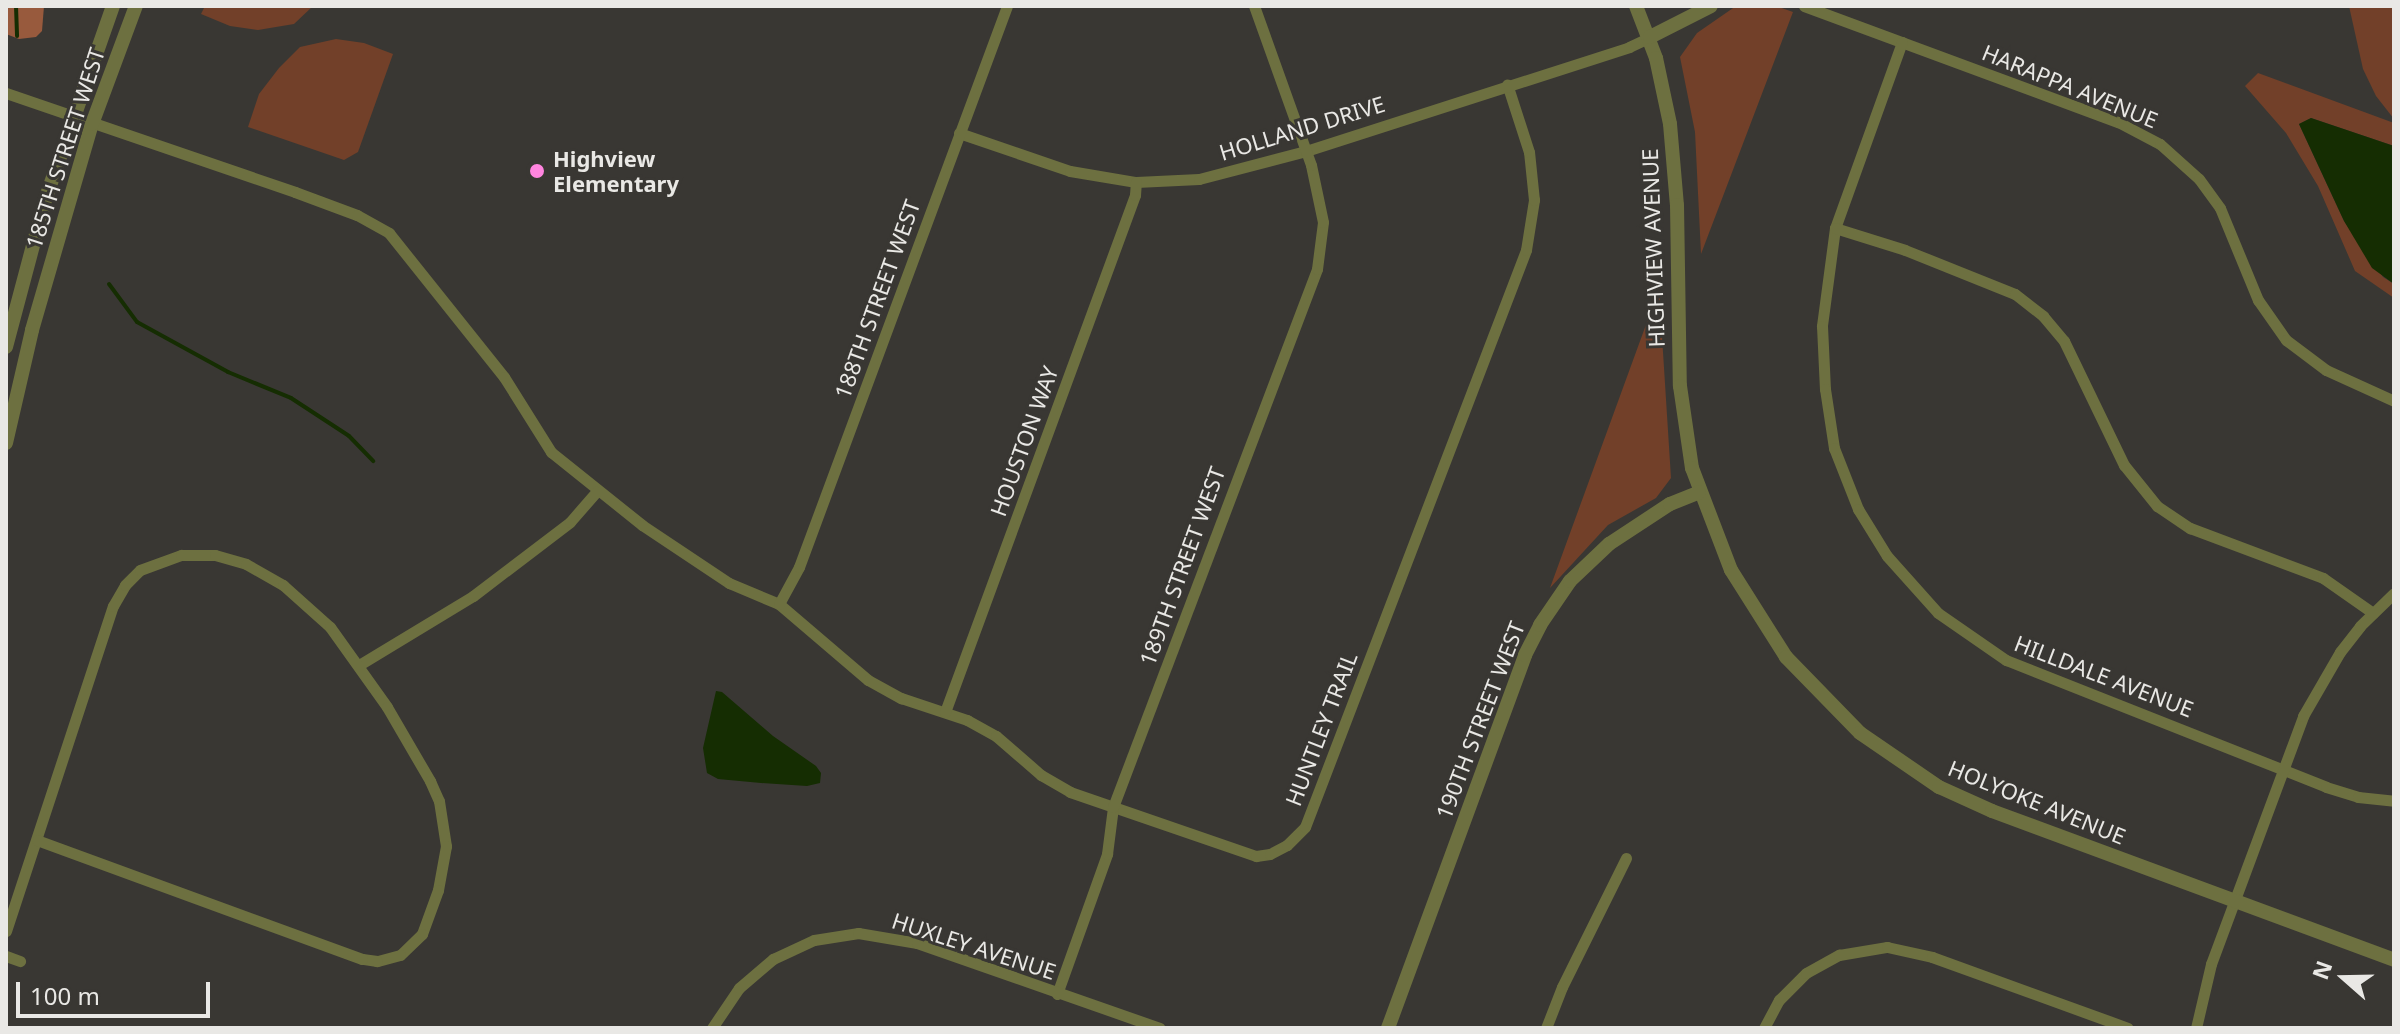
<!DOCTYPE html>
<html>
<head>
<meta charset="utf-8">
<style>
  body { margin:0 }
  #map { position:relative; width:2400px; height:1034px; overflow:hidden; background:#393733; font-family:"Noto Sans",sans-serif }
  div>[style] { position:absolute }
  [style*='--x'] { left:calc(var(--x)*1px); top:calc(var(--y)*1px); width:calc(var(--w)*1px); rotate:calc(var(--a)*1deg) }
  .green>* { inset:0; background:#724029 }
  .forest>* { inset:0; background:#985a3d }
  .water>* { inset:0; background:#152d02 }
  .stream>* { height:4px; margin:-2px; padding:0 2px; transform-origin:2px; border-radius:2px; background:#152d02 }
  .minor>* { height:11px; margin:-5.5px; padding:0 5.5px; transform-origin:5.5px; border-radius:5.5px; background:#6d7040 }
  .tertiary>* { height:14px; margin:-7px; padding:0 7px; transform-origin:7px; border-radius:7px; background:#6d7040 }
  .dots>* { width:22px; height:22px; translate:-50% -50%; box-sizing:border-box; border:4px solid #393733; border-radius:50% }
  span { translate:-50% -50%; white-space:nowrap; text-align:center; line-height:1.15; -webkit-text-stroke:6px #393733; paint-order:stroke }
  .street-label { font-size:22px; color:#e9e8e5 }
  .poi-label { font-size:22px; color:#e9e8e5; font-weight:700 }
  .left { translate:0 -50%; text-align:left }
  .frame { position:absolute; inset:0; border:8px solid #e9e8e5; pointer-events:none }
  .north { position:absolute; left:2304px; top:938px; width:80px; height:80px; -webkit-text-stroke:6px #393733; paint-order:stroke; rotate:290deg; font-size:22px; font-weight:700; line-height:32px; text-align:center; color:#e9e8e5 }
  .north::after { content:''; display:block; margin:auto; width:28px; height:36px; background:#e9e8e5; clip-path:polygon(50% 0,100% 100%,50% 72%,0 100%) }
  .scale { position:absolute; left:16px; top:982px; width:194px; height:36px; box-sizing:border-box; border:4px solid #e9e8e5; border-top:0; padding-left:10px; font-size:24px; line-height:28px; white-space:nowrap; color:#e9e8e5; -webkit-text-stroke:6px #393733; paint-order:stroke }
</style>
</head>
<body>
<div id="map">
  <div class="green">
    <i style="clip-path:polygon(205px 6px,313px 6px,294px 24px,258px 30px,230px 26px,201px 14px)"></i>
    <i style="clip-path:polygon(1736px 6px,1776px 6px,1793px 12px,1701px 254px,1695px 132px,1680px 57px,1697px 33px)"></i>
    <i style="clip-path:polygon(2349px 6px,2394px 6px,2394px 119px,2376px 96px,2363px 69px)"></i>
    <i style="clip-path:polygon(336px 39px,364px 43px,393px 54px,358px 152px,344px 160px,248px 127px,259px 94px,279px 68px,300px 47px)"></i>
    <i style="clip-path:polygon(2258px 73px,2394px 123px,2394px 146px,2311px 118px,2299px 124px,2344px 221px,2383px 277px,2394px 284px,2394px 298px,2355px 271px,2318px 186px,2286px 133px,2245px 86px)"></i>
    <i style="clip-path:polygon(1659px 289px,1671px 478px,1656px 498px,1608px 525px,1550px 588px)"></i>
  </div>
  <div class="forest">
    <i style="clip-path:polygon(6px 6px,44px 6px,42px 31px,36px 37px,19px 39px,6px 34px)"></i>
  </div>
  <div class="water">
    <i style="clip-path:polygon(2311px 118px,2394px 146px,2394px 284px,2372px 268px,2344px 221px,2299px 124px)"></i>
    <i style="clip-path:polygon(716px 691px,722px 692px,773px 736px,816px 766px,821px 773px,820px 783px,807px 786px,761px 783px,718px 779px,707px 773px,703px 748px)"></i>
  </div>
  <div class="stream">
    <i style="--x:16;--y:6;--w:30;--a:88"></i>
    <i style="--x:109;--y:284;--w:47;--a:53.6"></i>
    <i style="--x:137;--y:322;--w:104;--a:28.8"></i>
    <i style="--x:228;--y:372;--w:68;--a:22.4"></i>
    <i style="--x:291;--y:398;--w:69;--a:33.2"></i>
    <i style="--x:349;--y:436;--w:35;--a:46"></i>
  </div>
  <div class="minor">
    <i style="--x:1804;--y:6;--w:335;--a:20.3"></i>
    <i style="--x:2118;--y:122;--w:47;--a:27.6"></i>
    <i style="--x:2160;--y:144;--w:52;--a:41.9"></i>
    <i style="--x:2199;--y:179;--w:36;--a:54"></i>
    <i style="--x:2220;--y:208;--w:100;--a:67.6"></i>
    <i style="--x:2258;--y:300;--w:49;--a:55"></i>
    <i style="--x:2286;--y:340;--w:50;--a:36.9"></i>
    <i style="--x:2326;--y:370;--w:75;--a:24.5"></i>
    <i style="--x:1902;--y:42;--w:198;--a:109.8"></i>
    <i style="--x:1835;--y:228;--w:99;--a:97.6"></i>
    <i style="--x:1822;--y:326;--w:63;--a:87.3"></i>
    <i style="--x:1825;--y:389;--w:60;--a:81.3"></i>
    <i style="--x:1834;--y:448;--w:66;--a:68.5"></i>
    <i style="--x:1858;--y:509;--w:55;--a:58.3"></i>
    <i style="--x:1887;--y:556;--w:76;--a:48.2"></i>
    <i style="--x:1938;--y:613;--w:83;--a:34.7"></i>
    <i style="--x:2006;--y:660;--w:344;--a:21.6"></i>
    <i style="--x:2326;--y:787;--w:34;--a:17"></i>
    <i style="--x:2358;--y:797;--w:36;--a:6"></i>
    <i style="--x:6;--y:93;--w:305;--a:18.9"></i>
    <i style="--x:295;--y:192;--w:66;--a:20.4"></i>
    <i style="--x:357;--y:215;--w:37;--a:29"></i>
    <i style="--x:389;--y:233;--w:184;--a:51.4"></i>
    <i style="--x:504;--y:377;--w:89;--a:57.9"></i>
    <i style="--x:551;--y:452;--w:117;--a:38.7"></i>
    <i style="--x:642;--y:525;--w:105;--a:33.7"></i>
    <i style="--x:729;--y:583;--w:54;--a:22.8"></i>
    <i style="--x:779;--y:604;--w:117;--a:40.5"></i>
    <i style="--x:868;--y:680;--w:38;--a:29"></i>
    <i style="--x:901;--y:698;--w:70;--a:18.4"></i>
    <i style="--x:967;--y:720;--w:33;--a:29"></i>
    <i style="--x:996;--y:736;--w:60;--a:40.9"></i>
    <i style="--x:1041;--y:775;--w:34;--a:30"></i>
    <i style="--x:1070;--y:792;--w:197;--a:19"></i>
    <i style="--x:1256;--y:856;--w:14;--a:-8"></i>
    <i style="--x:1270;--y:854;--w:19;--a:-28"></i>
    <i style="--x:1287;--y:845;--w:25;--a:-45"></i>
    <i style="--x:1305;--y:827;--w:618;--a:-69.04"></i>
    <i style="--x:1526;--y:250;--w:51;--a:-80.9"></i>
    <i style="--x:1534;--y:200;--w:48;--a:-95.9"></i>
    <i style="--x:1529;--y:152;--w:71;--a:-107.9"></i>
    <i style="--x:959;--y:133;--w:117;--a:18.9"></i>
    <i style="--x:1070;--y:171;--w:67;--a:9.5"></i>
    <i style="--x:1136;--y:182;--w:63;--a:-2.7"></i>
    <i style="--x:1199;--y:179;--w:111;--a:-14.7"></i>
    <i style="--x:1306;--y:151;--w:339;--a:-17.8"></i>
    <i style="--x:1629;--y:47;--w:23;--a:-25"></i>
    <i style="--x:1835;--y:228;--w:73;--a:17.4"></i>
    <i style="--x:1905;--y:250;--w:118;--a:21.8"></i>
    <i style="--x:2015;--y:294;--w:36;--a:38"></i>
    <i style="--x:2043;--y:316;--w:33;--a:50"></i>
    <i style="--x:2064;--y:341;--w:138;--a:64.2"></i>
    <i style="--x:2124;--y:465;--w:53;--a:51.2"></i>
    <i style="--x:2157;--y:506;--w:40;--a:34"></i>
    <i style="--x:2190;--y:528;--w:142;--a:20.6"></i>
    <i style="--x:2323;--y:578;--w:61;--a:35"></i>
    <i style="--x:779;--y:604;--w:42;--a:-61.6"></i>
    <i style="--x:799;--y:567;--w:598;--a:-69.66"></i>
    <i style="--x:359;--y:665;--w:133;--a:-31.2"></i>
    <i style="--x:473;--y:596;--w:122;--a:-37.3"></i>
    <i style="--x:570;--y:522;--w:40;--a:-49"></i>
    <i style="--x:945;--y:712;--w:551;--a:-69.82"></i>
    <i style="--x:1135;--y:195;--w:13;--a:-86"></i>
    <i style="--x:6;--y:931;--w:342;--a:-71.8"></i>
    <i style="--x:113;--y:606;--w:24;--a:-60"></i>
    <i style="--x:125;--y:585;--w:21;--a:-45"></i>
    <i style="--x:140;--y:570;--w:44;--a:-20.1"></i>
    <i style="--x:181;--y:555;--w:34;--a:0"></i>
    <i style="--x:215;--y:555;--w:32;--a:16"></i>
    <i style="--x:246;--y:564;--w:43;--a:29.6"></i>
    <i style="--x:283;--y:585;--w:63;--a:41.8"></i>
    <i style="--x:330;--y:627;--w:98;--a:54.5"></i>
    <i style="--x:387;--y:707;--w:86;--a:59.8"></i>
    <i style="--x:430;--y:781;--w:22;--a:66"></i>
    <i style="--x:439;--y:801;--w:46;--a:81.2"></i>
    <i style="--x:446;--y:846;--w:45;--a:100.3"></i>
    <i style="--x:438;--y:890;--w:47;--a:110"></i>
    <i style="--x:422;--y:934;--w:30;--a:136"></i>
    <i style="--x:400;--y:955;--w:24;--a:165"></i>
    <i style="--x:377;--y:961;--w:15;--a:-172"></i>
    <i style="--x:362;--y:959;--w:346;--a:-159.9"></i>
    <i style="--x:6;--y:956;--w:15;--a:20"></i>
    <i style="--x:1057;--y:994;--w:149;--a:-70.3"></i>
    <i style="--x:1107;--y:854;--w:47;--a:-82.7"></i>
    <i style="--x:1113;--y:807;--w:575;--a:-69.23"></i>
    <i style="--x:1317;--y:269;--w:47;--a:-82.7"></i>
    <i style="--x:1323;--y:222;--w:58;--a:-101.9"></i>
    <i style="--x:1311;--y:165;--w:169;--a:-109.7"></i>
    <i style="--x:712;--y:1028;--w:48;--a:-56"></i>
    <i style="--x:739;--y:988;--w:45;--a:-40.5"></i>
    <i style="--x:773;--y:959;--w:45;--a:-24.9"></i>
    <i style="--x:814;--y:940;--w:45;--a:-9"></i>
    <i style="--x:858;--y:933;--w:60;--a:9.6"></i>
    <i style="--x:917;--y:943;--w:257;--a:19.3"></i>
    <i style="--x:1546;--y:1028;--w:44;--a:-68.7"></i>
    <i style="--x:1562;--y:987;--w:144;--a:-63.6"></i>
    <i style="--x:1764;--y:1028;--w:32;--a:-62"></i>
    <i style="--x:1779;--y:1000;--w:38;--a:-45"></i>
    <i style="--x:1806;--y:973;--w:38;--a:-29"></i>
    <i style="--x:1839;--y:955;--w:49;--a:-9.5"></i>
    <i style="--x:1887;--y:947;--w:46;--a:12.5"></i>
    <i style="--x:1932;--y:957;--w:208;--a:19.9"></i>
    <i style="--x:2196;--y:1028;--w:66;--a:-76.8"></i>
    <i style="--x:2211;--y:964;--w:265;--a:-69.6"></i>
    <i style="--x:2303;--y:716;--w:74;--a:-60"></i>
    <i style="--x:2340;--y:652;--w:33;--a:-52"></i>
    <i style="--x:2360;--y:626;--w:47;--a:-44.1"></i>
  </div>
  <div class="tertiary">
    <i style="--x:1636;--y:6;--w:56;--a:69"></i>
    <i style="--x:1656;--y:58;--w:67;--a:78"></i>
    <i style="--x:1670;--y:124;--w:81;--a:85.1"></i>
    <i style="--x:1677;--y:205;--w:181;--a:89.1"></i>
    <i style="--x:1680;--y:386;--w:83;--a:81.7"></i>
    <i style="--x:1692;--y:468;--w:109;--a:69.1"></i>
    <i style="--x:1731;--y:570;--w:103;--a:57.7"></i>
    <i style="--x:1786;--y:657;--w:106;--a:45.8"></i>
    <i style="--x:1860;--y:733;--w:96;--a:34.4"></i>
    <i style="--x:1939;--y:787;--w:58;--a:24.4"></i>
    <i style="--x:1992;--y:811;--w:429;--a:20.3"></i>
    <i style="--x:1650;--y:37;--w:68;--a:-26.9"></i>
    <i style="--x:6;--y:347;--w:152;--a:-75.1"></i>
    <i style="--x:45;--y:200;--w:206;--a:-70.7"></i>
    <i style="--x:6;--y:443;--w:116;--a:-77"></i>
    <i style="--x:32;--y:330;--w:215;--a:-73.8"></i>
    <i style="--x:92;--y:124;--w:126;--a:-69.6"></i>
    <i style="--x:1388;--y:1028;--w:397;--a:-69.8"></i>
    <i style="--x:1525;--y:655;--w:34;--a:-63"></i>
    <i style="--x:1540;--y:625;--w:53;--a:-55.7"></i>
    <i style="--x:1570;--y:581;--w:54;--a:-43.5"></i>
    <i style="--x:1609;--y:544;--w:73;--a:-33.3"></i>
    <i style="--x:1670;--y:504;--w:31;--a:-22"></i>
  </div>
  <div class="dots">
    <i style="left:537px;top:171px;background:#ff85df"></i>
  </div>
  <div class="street-label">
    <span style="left:2070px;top:86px;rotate:22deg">HARAPPA AVENUE</span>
    <span style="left:1302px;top:128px;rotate:-17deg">HOLLAND DRIVE</span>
    <span style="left:65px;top:148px;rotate:-72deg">185TH STREET WEST</span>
    <span style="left:1653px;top:248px;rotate:-92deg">HIGHVIEW AVENUE</span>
    <span style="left:877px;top:299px;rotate:-70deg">188TH STREET WEST</span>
    <span style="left:1024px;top:441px;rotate:-70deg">HOUSTON WAY</span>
    <span style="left:1182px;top:566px;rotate:-70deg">189TH STREET WEST</span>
    <span style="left:2104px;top:676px;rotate:21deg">HILLDALE AVENUE</span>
    <span style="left:1480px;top:720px;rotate:-69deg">190TH STREET WEST</span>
    <span style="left:1321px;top:729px;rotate:-69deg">HUNTLEY TRAIL</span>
    <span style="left:2037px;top:802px;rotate:22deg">HOLYOKE AVENUE</span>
    <span style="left:974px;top:946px;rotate:18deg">HUXLEY AVENUE</span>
  </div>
  <div class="poi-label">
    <span class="left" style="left:553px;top:171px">Highview<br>Elementary</span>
  </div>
  <div class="frame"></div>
  <div class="north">N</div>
  <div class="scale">100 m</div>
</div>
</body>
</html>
